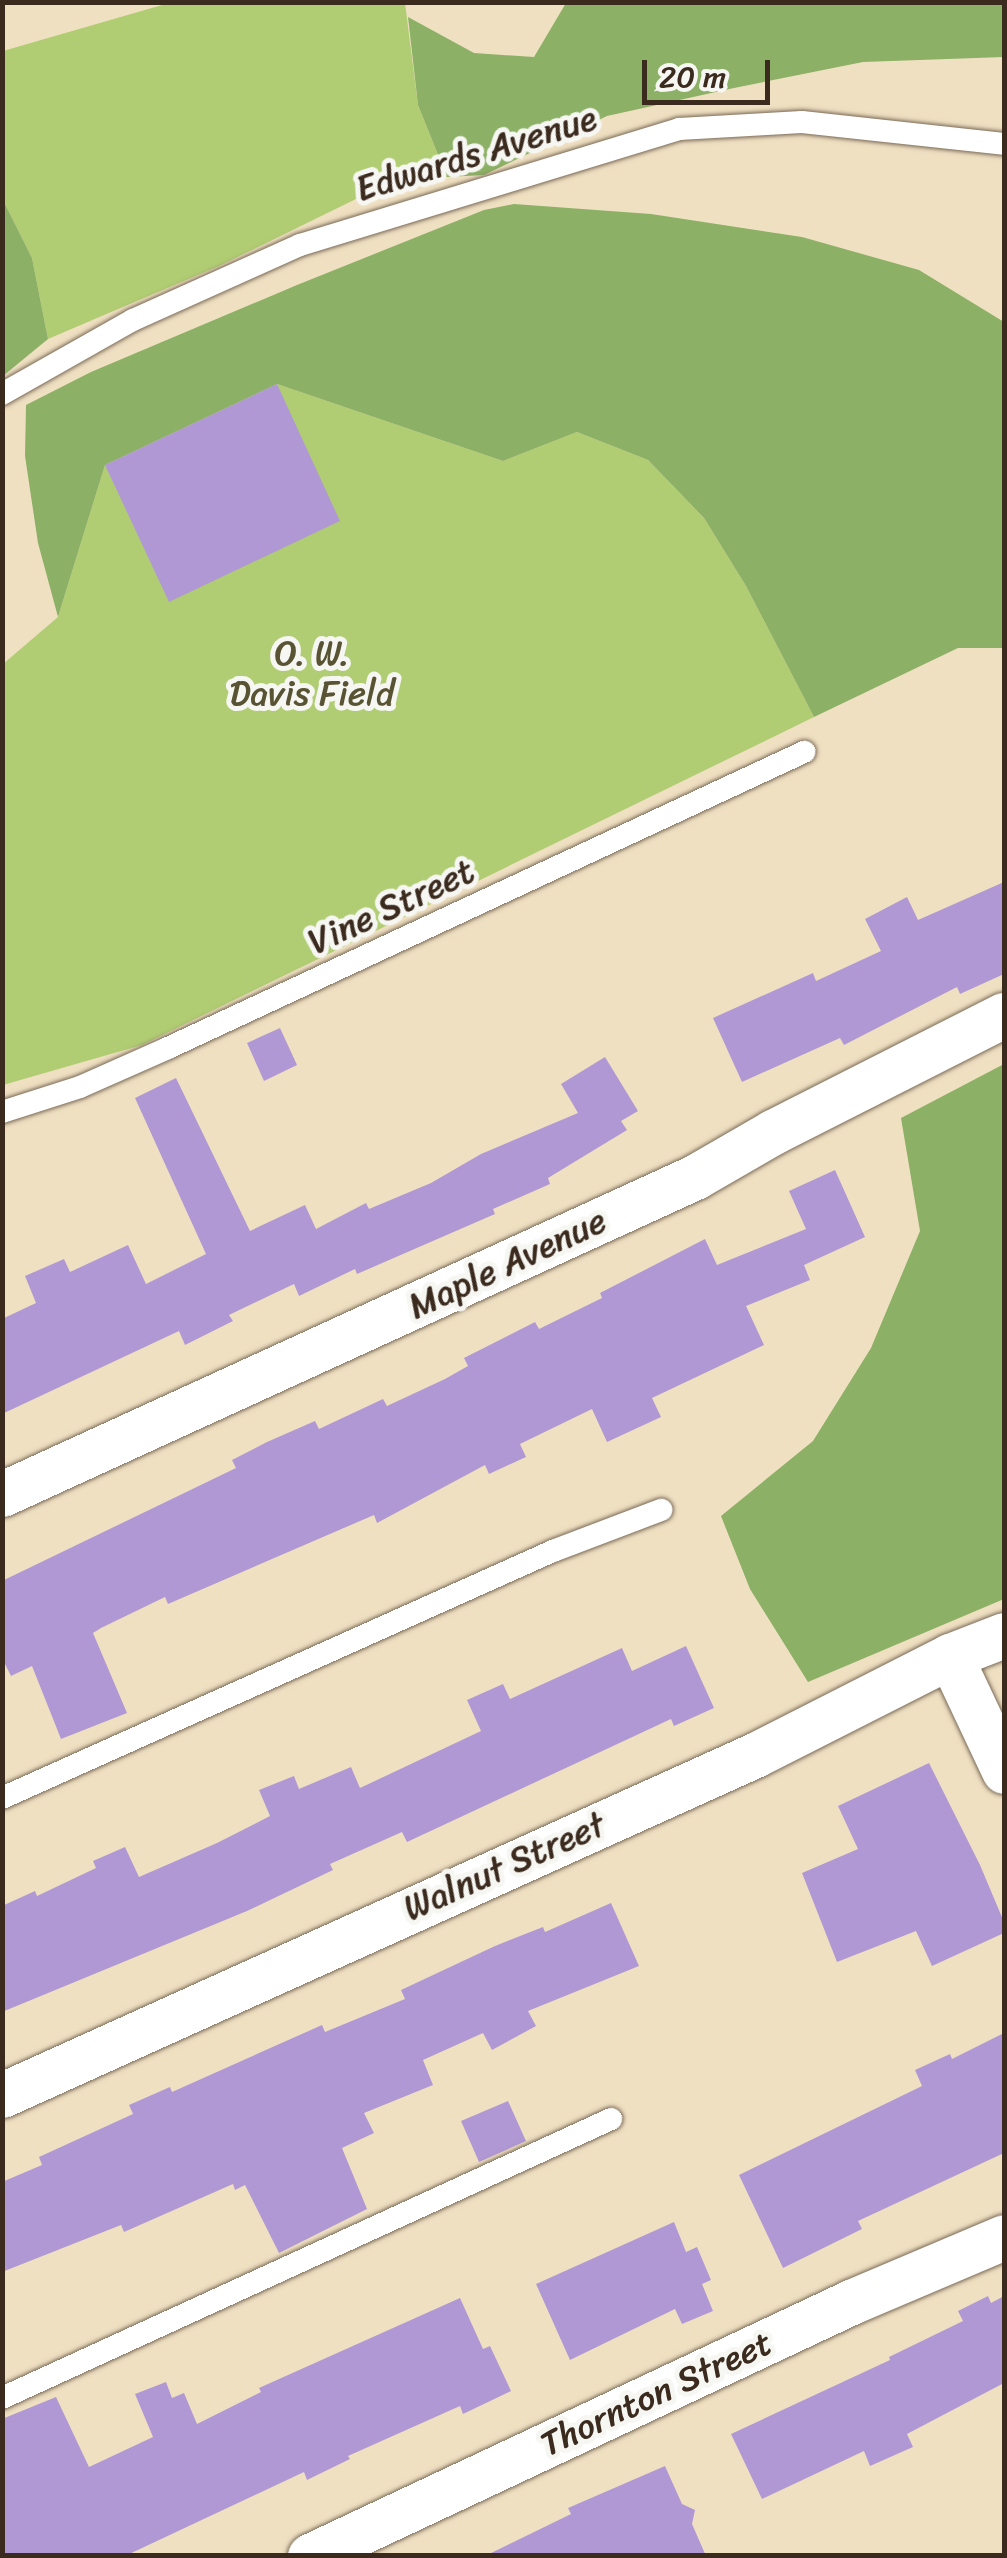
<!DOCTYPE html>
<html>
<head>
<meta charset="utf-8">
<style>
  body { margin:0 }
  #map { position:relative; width:1007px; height:2558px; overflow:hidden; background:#f0e0c2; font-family:Sriracha,sans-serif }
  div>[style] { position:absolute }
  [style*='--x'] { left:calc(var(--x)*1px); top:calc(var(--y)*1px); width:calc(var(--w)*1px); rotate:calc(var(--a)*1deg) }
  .green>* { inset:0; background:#b1cd73 }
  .forest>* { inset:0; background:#8cb065 }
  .building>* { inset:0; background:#b098d4 }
  .roads { filter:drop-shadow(0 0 2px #7a6a57) drop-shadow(0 0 2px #7a6a57) }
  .lane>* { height:22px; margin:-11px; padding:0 11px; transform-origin:11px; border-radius:11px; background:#fff }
  .street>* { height:45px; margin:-22.5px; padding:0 22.5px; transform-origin:22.5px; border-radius:22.5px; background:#fff }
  span { translate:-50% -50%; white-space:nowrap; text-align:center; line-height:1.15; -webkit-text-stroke:10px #f6f6f2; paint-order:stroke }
  .street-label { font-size:35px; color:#3b2a1e }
  .park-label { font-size:35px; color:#585333 }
  .frame { position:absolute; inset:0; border:5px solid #3b2a1e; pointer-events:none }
  .scale { position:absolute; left:642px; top:60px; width:128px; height:45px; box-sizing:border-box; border:5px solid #3b2a1e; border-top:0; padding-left:12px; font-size:30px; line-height:35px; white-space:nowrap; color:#3b2a1e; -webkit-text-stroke:8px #f6f6f2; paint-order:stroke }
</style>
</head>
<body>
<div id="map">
  <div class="green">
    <i style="clip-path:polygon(169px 3px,405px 3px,418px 105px,447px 177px,356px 199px,219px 266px,48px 339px,32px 258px,3px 200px,3px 51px)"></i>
    <i style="clip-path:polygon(277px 384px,503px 461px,577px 432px,648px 460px,704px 518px,746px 586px,814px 717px,142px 1045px,3px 1085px,3px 664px,58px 617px,105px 465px)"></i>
  </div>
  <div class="forest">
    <i style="clip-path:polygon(566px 3px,1004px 3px,1004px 57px,863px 62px,734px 88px,607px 116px,484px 175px,447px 177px,418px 105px,408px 17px,474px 53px,534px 57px)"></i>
    <i style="clip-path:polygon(3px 200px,32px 258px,48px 339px,3px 376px)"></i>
    <i style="clip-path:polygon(514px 204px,651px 214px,802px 237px,919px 270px,1004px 322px,1004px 648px,958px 648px,814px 717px,746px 586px,704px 518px,648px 460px,577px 432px,503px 461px,277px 384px,105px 465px,58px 617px,38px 543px,25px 456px,26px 405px,91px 372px,297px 285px,484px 210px)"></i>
    <i style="clip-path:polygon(1004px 1064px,1004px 1599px,808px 1682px,750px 1589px,721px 1516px,813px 1441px,871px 1348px,920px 1231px,901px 1118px)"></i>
  </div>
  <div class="building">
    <i style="clip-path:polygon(277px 384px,340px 521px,169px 602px,105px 465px)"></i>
    <i style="clip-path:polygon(1004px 882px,1004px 974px,960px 994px,957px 987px,844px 1045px,840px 1038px,742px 1082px,713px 1018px,813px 973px,816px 981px,881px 951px,865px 919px,907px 897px,918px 920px)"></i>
    <i style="clip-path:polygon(280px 1028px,297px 1065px,264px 1081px,247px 1043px)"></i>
    <i style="clip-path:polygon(605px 1057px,638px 1111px,621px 1121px,627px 1130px,548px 1178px,550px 1184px,493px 1209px,495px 1214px,357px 1274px,355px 1269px,299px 1296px,294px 1284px,229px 1315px,233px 1321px,185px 1345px,179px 1331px,2px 1414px,2px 1319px,36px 1303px,25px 1276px,64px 1259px,70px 1272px,128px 1245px,146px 1284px,206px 1254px,135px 1098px,176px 1078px,250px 1231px,305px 1205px,316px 1229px,366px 1203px,369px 1209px,431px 1183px,481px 1154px,578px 1113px,561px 1084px)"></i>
    <i style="clip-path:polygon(835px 1170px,865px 1237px,804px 1265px,810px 1280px,746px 1306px,764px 1345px,652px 1398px,661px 1417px,607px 1442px,592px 1409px,520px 1444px,526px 1457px,489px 1474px,485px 1465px,377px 1523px,374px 1515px,168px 1604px,165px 1597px,101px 1628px,93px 1633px,127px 1713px,61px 1739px,32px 1666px,11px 1676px,2px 1658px,2px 1581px,236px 1468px,232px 1460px,267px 1442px,315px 1421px,319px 1429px,383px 1399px,387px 1406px,445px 1379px,468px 1366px,464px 1358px,535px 1322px,539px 1329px,602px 1298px,600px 1293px,705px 1239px,717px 1265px,806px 1229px,789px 1191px)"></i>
    <i style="clip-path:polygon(686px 1646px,714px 1708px,674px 1726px,671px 1719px,407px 1842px,402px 1832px,330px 1864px,333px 1870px,247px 1911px,2px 2012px,2px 1906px,35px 1891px,37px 1896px,96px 1868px,93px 1861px,125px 1847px,139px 1877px,217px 1843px,270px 1816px,259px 1790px,294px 1776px,299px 1789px,351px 1767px,360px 1788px,481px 1731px,467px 1700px,503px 1684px,510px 1699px,622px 1648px,632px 1671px)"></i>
    <i style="clip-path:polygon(929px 1763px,980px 1865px,1004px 1922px,1004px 1933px,932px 1966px,916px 1931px,837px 1962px,802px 1873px,858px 1849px,838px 1806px)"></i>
    <i style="clip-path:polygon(611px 1903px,639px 1966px,528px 2011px,536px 2026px,492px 2050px,483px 2033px,423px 2060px,433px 2085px,364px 2113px,374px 2133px,342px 2148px,367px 2209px,279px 2253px,245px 2185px,235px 2190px,233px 2184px,124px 2232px,121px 2225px,2px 2272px,2px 2182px,42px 2165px,39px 2157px,133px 2114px,129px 2105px,170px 2087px,172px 2092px,322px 2025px,325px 2032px,405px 1999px,401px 1990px,495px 1946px,543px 1927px,545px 1932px)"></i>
    <i style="clip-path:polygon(1004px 2033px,1004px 2153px,858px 2221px,862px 2229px,783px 2268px,739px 2175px,922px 2086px,915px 2070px,950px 2054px,952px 2059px)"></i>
    <i style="clip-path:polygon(508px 2101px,526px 2141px,479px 2162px,461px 2121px)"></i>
    <i style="clip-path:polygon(674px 2222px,686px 2252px,697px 2247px,711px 2280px,702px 2284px,713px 2311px,682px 2324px,675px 2309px,570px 2360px,536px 2284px)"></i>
    <i style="clip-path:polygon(988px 2296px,991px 2303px,1004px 2296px,1004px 2383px,907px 2434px,913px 2447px,870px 2466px,864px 2451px,762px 2499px,731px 2434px,890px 2360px,889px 2357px,963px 2321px,958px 2311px)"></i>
    <i style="clip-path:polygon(460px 2298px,483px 2349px,490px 2346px,511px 2391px,463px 2414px,460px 2406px,348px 2456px,350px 2459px,307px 2480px,304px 2472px,125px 2556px,2px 2556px,2px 2419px,56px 2397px,89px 2467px,153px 2437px,135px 2394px,166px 2382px,172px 2398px,184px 2393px,197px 2424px,261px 2392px,259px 2388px)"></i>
    <i style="clip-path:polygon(665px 2466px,682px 2504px,695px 2510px,692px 2524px,706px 2556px,485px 2556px,571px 2514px,568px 2508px)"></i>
  </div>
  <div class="roads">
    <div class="lane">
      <i style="--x:2;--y:394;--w:150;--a:-29.5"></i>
      <i style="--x:133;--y:320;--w:183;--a:-24.2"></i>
      <i style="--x:300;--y:245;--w:396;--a:-17"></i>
      <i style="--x:679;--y:129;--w:123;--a:-3.3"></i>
      <i style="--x:802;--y:122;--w:203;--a:6.2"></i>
      <i style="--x:2;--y:1112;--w:82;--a:-17.8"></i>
      <i style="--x:80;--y:1087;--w:96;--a:-23.9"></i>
      <i style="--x:168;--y:1048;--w:702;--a:-24.96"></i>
      <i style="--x:2;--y:1798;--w:604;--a:-24.15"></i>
      <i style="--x:553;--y:1551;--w:116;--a:-20.8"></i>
      <i style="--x:2;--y:2398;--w:670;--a:-24.61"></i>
    </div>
    <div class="street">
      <i style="--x:2;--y:1494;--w:762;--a:-24.58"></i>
      <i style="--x:695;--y:1177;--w:90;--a:-30"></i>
      <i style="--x:773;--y:1132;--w:259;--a:-26.9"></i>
      <i style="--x:950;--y:1656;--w:127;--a:64.8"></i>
      <i style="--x:2;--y:2095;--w:826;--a:-24.3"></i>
      <i style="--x:755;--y:1755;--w:219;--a:-26.9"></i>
      <i style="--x:950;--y:1656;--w:58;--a:-21.3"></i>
      <i style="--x:310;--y:2556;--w:598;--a:-25.15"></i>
      <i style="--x:851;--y:2302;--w:166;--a:-23"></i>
    </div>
  </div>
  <div class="street-label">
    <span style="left:476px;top:153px;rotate:-17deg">Edwards Avenue</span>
    <span style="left:391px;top:906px;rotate:-25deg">Vine Street</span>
    <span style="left:507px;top:1263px;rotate:-25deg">Maple Avenue</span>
    <span style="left:504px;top:1866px;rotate:-24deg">Walnut Street</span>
    <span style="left:656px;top:2393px;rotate:-25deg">Thornton Street</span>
  </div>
  <div class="park-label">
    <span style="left:312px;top:673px">O. W.<br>Davis Field</span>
  </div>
  <div class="frame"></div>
  <div class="scale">20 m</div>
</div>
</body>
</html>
